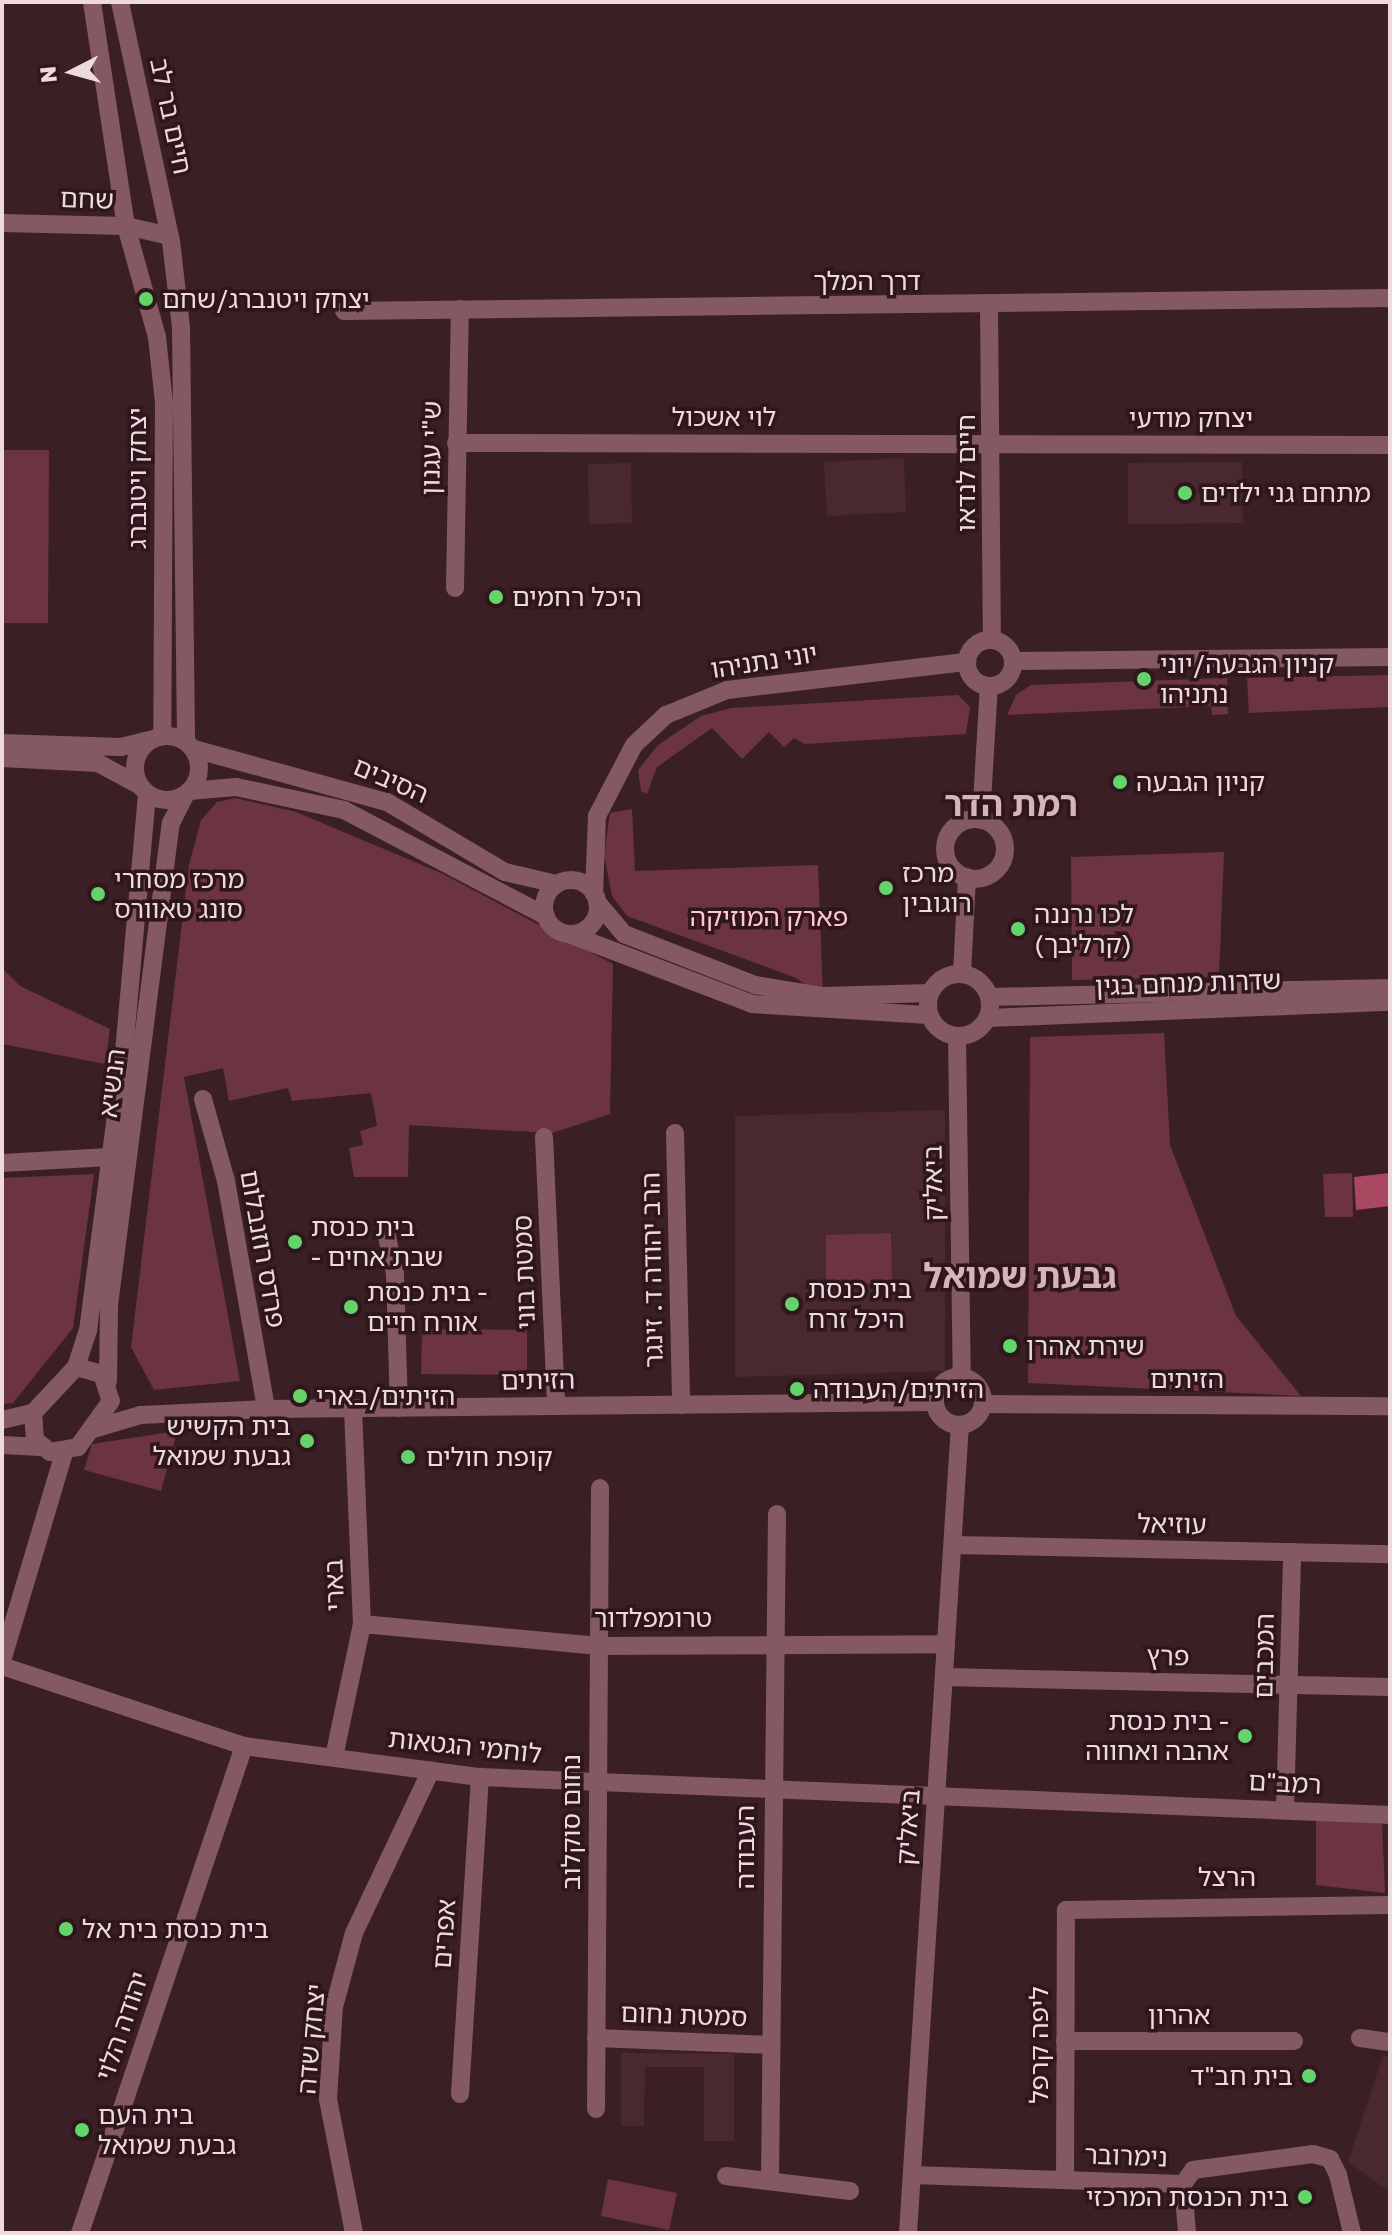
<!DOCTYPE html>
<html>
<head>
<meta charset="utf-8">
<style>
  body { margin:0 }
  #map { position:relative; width:1392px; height:2235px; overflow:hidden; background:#3a2025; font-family:"Golos Text","Noto Sans Hebrew",sans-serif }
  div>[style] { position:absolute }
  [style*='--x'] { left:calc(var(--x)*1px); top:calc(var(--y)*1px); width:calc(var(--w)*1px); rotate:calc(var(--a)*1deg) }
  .built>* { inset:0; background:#49282f }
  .green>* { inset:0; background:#6c3340 }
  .water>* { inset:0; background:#a84861 }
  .minor>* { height:18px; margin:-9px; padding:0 9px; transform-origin:9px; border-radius:9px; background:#845961 }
  .minor>.ring { margin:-9px; padding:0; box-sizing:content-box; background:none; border:18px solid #845961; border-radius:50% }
  .dots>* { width:22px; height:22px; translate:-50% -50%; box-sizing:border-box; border:4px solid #2f161c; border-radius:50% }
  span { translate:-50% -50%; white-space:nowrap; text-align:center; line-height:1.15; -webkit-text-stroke:7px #2f161c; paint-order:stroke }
  .street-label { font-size:26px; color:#ecdadd }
  .poi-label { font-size:26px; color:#ecdadd }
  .left { translate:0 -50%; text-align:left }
  .right { translate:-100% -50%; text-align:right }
  .park-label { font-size:26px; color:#fec7d1 }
  .district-label { font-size:34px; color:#d7b4ba; font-weight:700 }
  .frame { position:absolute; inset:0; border:4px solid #ecdadd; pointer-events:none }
  .north { position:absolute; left:32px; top:32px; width:80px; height:80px; -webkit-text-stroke:6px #2f161c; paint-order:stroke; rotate:264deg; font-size:22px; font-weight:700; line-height:32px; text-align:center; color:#ecdadd }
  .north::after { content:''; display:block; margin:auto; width:28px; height:36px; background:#ecdadd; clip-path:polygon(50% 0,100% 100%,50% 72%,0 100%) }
</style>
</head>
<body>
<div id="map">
  <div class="built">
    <i style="clip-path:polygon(904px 458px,906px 512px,827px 516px,824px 462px)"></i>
    <i style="clip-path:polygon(1242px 462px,1243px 523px,1128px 524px,1128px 463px)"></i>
    <i style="clip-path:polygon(631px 463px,632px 523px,589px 524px,588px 464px)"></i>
    <i style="clip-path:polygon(945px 1110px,945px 1371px,735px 1377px,735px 1116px)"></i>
    <i style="clip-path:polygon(621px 2053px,734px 2054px,734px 2141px,704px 2141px,704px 2067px,645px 2067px,644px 2126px,621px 2126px)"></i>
    <i style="clip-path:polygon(1383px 2055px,1390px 2057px,1390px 2192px,1348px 2162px)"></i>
  </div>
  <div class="green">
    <i style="clip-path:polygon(2px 450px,49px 450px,48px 623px,2px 623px)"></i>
    <i style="clip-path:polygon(1390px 675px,1390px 707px,1249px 713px,1247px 678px)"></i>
    <i style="clip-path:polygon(1227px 678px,1228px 714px,1212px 715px,1211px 706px,1007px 715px,1016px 695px,1031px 685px)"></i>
    <i style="clip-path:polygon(958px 695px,970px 707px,966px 734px,805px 744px,794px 738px,784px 747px,769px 732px,742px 759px,712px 728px,657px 767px,647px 794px,641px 791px,638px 770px,658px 745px,701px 716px,731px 708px)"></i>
    <i style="clip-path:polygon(235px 798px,296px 812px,441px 873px,613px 964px,610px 1114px,552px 1133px,409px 1125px,408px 1177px,354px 1177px,349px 1148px,363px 1145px,360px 1131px,377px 1126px,371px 1093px,292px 1101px,288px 1088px,229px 1101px,223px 1068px,184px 1077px,240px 1381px,154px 1390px,131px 1347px,189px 865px,201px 820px,217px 802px)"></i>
    <i style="clip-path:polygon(632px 809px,635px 871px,818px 865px,823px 996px,794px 977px,627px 916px,612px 896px,604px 855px,610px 813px)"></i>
    <i style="clip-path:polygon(1224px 852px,1219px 977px,1072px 980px,1071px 857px)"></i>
    <i style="clip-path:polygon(2px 968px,20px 986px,110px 1029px,105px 1064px,2px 1044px)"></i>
    <i style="clip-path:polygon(1164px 1033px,1170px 1145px,1236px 1316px,1301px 1396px,1028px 1383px,1030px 1037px)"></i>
    <i style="clip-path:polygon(1352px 1173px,1353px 1217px,1325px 1217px,1323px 1174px)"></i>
    <i style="clip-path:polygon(94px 1174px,73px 1328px,13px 1403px,2px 1404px,2px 1178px)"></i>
    <i style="clip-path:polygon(891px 1233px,892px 1284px,826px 1283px,826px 1235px)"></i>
    <i style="clip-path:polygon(422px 1329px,527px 1330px,527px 1375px,421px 1374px)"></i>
    <i style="clip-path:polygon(177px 1431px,161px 1491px,84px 1470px,92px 1444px)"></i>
    <i style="clip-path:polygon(1316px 1818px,1382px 1824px,1385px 1893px,1316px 1885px)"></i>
    <i style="clip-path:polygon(608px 2179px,677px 2193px,669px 2230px,601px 2216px)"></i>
  </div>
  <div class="water">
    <i style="clip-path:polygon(1390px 1173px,1390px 1206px,1356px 1210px,1354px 1177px)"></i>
  </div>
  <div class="minor">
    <i style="--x:92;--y:2;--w:227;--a:81.4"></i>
    <i style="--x:126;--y:226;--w:115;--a:74.4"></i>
    <i style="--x:157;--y:337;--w:66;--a:83.9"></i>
    <i style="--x:164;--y:403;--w:333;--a:90.3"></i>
    <i style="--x:120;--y:2;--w:244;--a:78"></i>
    <i style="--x:171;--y:241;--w:87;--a:83.4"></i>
    <i style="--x:181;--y:327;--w:414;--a:89.3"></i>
    <i style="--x:2;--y:223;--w:124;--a:1.4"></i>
    <i style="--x:126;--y:226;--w:45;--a:12.8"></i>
    <i style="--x:989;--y:306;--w:334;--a:89.5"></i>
    <i style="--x:344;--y:311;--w:1046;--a:-0.71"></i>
    <i style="--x:456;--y:443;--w:934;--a:0.12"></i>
    <i style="--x:455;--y:588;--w:279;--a:-89"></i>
    <i class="ring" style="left:967px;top:640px;width:28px;height:28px"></i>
    <i style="--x:1013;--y:661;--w:377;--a:-0.6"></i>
    <i class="ring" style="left:135px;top:736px;width:46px;height:46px"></i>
    <i style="--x:2;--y:743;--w:119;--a:1.9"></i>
    <i style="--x:121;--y:747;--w:29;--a:-14"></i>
    <i style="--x:194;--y:749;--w:200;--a:15.4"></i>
    <i style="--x:387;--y:802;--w:137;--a:30.7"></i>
    <i style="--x:505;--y:872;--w:53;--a:13"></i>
    <i style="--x:2;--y:758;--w:96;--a:3"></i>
    <i style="--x:98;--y:763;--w:47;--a:28.2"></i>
    <i style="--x:189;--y:791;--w:47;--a:-4.9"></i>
    <i style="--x:236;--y:787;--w:110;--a:12"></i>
    <i style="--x:344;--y:810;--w:228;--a:27.7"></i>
    <i style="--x:981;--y:819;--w:133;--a:-86.6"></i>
    <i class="ring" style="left:945px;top:819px;width:42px;height:42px"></i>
    <i class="ring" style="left:544px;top:880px;width:36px;height:36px"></i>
    <i style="--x:594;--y:894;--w:78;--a:-87.8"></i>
    <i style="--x:597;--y:816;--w:80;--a:-62.5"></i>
    <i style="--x:634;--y:745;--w:44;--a:-43.2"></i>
    <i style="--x:666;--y:715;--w:66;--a:-22.3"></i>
    <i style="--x:727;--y:690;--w:242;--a:-6.7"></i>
    <i style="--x:597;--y:902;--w:42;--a:49.8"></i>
    <i style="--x:624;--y:934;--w:141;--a:21.3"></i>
    <i style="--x:755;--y:985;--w:69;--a:9.2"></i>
    <i style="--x:823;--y:996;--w:107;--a:-1.6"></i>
    <i style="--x:569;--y:934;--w:196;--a:20.9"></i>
    <i style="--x:752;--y:1004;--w:177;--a:3.6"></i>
    <i style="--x:962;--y:973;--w:96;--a:-87"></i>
    <i class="ring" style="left:928px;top:974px;width:44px;height:44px"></i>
    <i style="--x:989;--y:997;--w:401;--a:-1.3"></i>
    <i style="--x:988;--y:1018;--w:402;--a:-2.3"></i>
    <i style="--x:957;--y:1036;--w:341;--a:89.2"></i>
    <i style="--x:203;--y:1099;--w:85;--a:74.3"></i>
    <i style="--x:226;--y:1181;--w:231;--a:80"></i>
    <i style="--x:675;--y:1133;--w:272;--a:88.7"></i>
    <i style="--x:544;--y:1137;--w:269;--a:87.4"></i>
    <i style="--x:2;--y:1163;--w:108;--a:-3.2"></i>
    <i style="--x:386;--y:1232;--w:43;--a:77.9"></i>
    <i style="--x:395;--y:1274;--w:134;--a:88.3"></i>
    <i style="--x:76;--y:1367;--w:38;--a:-72"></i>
    <i style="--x:88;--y:1331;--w:281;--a:-82.6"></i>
    <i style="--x:124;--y:1052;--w:259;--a:-84.9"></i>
    <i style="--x:76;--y:1367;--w:27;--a:15"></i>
    <i style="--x:102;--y:1374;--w:28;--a:72"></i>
    <i style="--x:111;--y:1401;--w:57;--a:125.7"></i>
    <i style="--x:78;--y:1447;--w:28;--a:170"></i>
    <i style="--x:50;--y:1452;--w:19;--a:-141"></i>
    <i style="--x:35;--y:1440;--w:27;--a:-94"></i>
    <i style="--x:33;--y:1413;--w:63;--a:-46.9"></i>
    <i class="ring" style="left:935px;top:1377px;width:30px;height:30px"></i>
    <i style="--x:108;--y:1381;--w:76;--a:-89.2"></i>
    <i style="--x:109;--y:1305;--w:486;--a:-82.7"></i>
    <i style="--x:171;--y:823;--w:31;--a:-63"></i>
    <i style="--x:983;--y:1404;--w:407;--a:0.3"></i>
    <i style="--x:2;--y:1420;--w:32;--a:-13"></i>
    <i style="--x:93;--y:1429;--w:50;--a:-16.3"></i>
    <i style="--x:141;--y:1415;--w:125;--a:-2.7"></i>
    <i style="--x:266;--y:1409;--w:669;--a:-0.6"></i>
    <i style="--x:2;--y:1445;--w:39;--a:3"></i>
    <i style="--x:953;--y:1545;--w:437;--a:1.2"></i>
    <i style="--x:362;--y:1624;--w:238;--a:5.3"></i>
    <i style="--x:599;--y:1646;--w:347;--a:-0.3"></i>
    <i style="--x:2;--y:1661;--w:217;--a:-73.4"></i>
    <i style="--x:2;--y:1666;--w:255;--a:18.3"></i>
    <i style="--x:244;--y:1746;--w:238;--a:7.5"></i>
    <i style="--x:480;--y:1777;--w:911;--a:2.39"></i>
    <i style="--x:944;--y:1677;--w:446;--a:1.3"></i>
    <i style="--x:334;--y:1757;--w:136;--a:-78.1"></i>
    <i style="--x:362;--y:1624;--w:216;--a:-92.4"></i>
    <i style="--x:1285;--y:1810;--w:258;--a:-88.4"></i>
    <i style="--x:596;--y:2038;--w:174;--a:2.3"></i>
    <i style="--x:1360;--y:2038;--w:30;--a:8"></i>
    <i style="--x:1065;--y:2041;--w:229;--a:0"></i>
    <i style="--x:460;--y:2094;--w:318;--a:-86.4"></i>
    <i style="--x:596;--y:2109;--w:621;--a:-89.63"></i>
    <i style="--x:912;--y:2175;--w:271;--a:1.9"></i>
    <i style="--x:726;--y:2176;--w:125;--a:6.9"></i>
    <i style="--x:1065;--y:2180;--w:270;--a:-89.8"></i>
    <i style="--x:1066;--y:1910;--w:324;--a:-0.9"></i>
    <i style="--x:770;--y:2181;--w:667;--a:-89.4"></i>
    <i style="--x:1183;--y:2184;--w:17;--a:-54"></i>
    <i style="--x:1193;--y:2170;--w:121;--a:-7.6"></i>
    <i style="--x:1313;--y:2154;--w:18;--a:16"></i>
    <i style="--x:1330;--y:2159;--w:18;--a:63"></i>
    <i style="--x:1338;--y:2175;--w:60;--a:76.4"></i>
    <i style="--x:1183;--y:2184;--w:49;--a:85.3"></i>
    <i style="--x:80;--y:2233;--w:514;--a:-71.39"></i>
    <i style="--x:354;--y:2233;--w:136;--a:-101"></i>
    <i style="--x:328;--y:2099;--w:92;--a:-86.3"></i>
    <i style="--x:334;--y:2007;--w:77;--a:-74.9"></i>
    <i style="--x:354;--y:1933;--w:180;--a:-64.7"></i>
    <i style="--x:908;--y:2233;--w:810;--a:-86.32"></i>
  </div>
  <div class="dots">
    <i style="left:146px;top:299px;background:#63d469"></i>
    <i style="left:1185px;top:493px;background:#63d469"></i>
    <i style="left:496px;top:597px;background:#63d469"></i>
    <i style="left:1144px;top:679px;background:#63d469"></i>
    <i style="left:1120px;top:782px;background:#63d469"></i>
    <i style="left:886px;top:888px;background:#63d469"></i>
    <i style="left:98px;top:894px;background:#63d469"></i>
    <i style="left:1018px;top:929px;background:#63d469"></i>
    <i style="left:295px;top:1242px;background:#63d469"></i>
    <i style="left:792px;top:1304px;background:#63d469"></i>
    <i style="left:351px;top:1307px;background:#63d469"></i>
    <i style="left:1010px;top:1346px;background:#63d469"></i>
    <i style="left:797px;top:1389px;background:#63d469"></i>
    <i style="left:300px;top:1396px;background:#63d469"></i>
    <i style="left:307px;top:1441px;background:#63d469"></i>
    <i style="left:408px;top:1457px;background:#63d469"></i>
    <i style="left:1245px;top:1736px;background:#63d469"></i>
    <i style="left:66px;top:1929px;background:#63d469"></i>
    <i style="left:1309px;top:2076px;background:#63d469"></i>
    <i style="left:82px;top:2130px;background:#63d469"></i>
    <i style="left:1305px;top:2197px;background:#63d469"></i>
  </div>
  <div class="street-label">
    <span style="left:171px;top:116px;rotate:78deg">חיים בר לב</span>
    <span style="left:87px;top:199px;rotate:2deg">שחם</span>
    <span style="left:867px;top:281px">דרך המלך</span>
    <span style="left:724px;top:417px">לוי אשכול</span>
    <span style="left:1191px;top:418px">יצחק מודעי</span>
    <span style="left:431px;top:448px;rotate:-89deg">ש"י עגנון</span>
    <span style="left:966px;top:473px;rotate:-90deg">חיים לנדאו</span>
    <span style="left:137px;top:478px;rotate:-90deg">יצחק ויטנברג</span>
    <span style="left:764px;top:661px;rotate:-9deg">יוני נתניהו</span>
    <span style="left:391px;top:780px;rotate:23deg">הסיבים</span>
    <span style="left:1188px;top:983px;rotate:-2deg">שדרות מנחם בגין</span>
    <span style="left:112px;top:1083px;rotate:-83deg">הנשיא</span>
    <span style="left:933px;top:1183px;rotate:-91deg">ביאליק</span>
    <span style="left:263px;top:1249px;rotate:80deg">פרדס רוזנבלום</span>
    <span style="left:652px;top:1270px;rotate:-91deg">הרב יהודה ד. זינגר</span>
    <span style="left:524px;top:1272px;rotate:-92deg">סמטת בוני</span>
    <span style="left:1187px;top:1379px">הזיתים</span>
    <span style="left:538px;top:1380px;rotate:-1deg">הזיתים</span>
    <span style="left:1172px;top:1524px;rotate:1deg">עוזיאל</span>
    <span style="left:334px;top:1585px;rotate:-92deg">בארי</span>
    <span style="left:653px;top:1618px">טרומפלדור</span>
    <span style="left:1168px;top:1656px;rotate:1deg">פרץ</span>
    <span style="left:1264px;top:1656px;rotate:-89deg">המכבים</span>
    <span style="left:465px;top:1746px;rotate:6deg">לוחמי הגטאות</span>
    <span style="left:1285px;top:1783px;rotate:3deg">רמב"ם</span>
    <span style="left:571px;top:1822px;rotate:-90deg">נחום סוקלוב</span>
    <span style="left:908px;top:1827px;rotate:-86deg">ביאליק</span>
    <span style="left:745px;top:1847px;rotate:-90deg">העבודה</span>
    <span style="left:1227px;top:1877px">הרצל</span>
    <span style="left:444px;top:1934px;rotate:-86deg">אפרים</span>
    <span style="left:684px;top:2015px;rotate:2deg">סמטת נחום</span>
    <span style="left:1179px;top:2015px">אהרון</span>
    <span style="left:122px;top:2026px;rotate:-71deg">יהודה הלוי</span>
    <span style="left:311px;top:2039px;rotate:-85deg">יצחק שדה</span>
    <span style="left:1039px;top:2045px;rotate:-90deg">ליפה קרפל</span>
    <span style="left:1126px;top:2156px;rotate:2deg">נימרובר</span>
  </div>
  <div class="poi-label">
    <span class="left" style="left:162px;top:299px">יצחק ויטנברג/שחם</span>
    <span class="left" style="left:1201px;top:493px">מתחם גני ילדים</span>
    <span class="left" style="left:512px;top:597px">היכל רחמים</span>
    <span class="left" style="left:1160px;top:679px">קניון הגבעה/יוני<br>נתניהו</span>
    <span class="left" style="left:1136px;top:782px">קניון הגבעה</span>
    <span class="left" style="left:902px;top:888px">מרכז<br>רוגובין</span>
    <span class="left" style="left:114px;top:894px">מרכז מסחרי<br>סונג טאוורס</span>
    <span class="left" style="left:1034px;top:929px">לכו נרננה<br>(קרליבך)</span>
    <span class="left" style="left:311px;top:1242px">בית כנסת<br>- שבת אחים</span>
    <span class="left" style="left:808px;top:1304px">בית כנסת<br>היכל זרח</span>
    <span class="left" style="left:367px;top:1307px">בית כנסת -<br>אורח חיים</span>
    <span class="left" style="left:1026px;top:1346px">שירת אהרן</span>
    <span class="left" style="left:813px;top:1389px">הזיתים/העבודה</span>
    <span class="left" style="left:316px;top:1396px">הזיתים/בארי</span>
    <span class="right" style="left:291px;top:1441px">בית הקשיש<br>גבעת שמואל</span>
    <span class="left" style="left:426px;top:1457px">קופת חולים</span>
    <span class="right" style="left:1229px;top:1736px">בית כנסת -<br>אהבה ואחווה</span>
    <span class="left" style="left:82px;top:1929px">בית כנסת בית אל</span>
    <span class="right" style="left:1293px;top:2076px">בית חב"ד</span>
    <span class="left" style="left:98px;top:2130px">בית העם<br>גבעת שמואל</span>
    <span class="right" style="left:1289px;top:2197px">בית הכנסת המרכזי</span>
  </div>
  <div class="park-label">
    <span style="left:769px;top:917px">פארק המוזיקה</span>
  </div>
  <div class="district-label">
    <span style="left:1011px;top:804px">רמת הדר</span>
    <span style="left:1020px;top:1276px">גבעת שמואל</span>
  </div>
  <div class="frame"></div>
  <div class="north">N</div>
</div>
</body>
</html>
